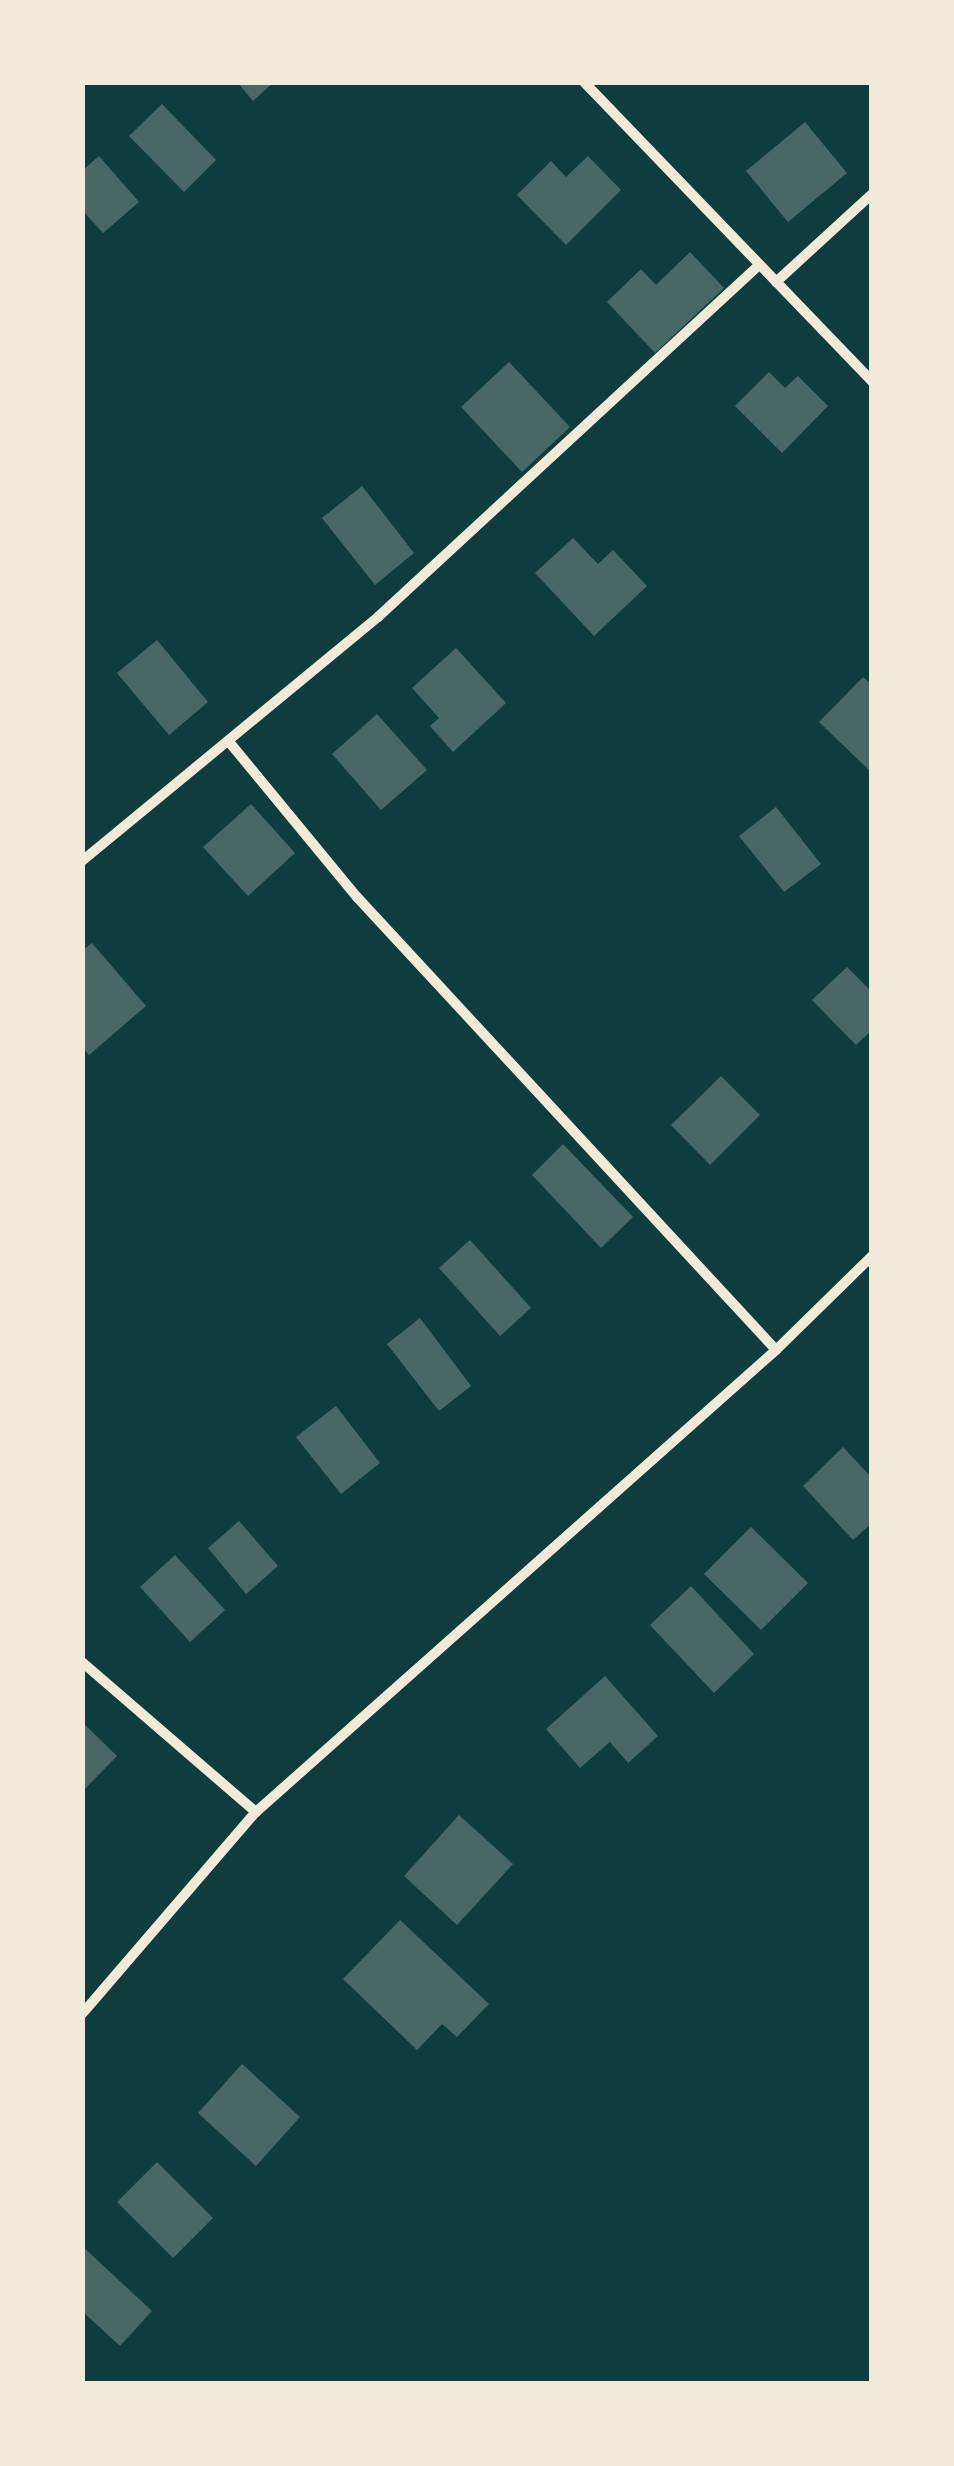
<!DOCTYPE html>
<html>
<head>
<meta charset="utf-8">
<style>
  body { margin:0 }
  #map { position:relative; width:954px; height:2466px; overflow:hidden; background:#0f3d3e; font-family:Lato,sans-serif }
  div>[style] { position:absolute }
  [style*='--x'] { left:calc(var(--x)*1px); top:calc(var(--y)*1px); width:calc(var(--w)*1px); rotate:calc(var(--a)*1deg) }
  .building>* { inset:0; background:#486865 }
  .minor>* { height:10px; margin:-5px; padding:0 5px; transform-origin:5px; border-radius:5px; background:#f1e9da }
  span { translate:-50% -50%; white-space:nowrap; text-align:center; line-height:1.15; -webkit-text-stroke:10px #f1e9da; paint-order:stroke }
  .frame { position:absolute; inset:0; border:85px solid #f1e9da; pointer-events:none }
</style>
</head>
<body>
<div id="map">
  <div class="building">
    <i style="clip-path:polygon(237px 82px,274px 82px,253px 101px)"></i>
    <i style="clip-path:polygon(162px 104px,216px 160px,184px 192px,129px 136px)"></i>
    <i style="clip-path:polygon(805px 122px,847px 173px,788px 222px,746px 171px)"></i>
    <i style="clip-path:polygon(99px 156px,139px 202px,103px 233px,82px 210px,82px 171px)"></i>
    <i style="clip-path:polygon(588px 156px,621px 190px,566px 245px,517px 195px,551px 161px,566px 177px)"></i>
    <i style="clip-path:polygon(690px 252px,724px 288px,655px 353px,607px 302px,641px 269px,656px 285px)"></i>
    <i style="clip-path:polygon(509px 362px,570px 427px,522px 472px,461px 407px)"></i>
    <i style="clip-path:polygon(769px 372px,785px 388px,798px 376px,828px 406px,782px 453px,735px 406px)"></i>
    <i style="clip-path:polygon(362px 486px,414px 553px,375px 585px,322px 518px)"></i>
    <i style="clip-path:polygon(573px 538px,598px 564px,613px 550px,647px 586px,594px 636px,535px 573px)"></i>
    <i style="clip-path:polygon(157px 640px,208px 702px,169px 735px,117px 673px)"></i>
    <i style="clip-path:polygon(456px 648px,506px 703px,453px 752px,430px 726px,439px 718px,412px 688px)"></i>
    <i style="clip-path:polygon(863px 677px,872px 685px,872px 773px,819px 722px)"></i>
    <i style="clip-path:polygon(377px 714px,427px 770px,381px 810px,332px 754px)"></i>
    <i style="clip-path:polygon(251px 804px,295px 853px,248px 896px,203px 847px)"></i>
    <i style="clip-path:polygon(776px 807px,821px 864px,784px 892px,739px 836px)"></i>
    <i style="clip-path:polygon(92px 943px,146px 1006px,89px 1055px,82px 1047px,82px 951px)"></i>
    <i style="clip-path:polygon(847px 967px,872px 992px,872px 1030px,856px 1045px,812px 1000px)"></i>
    <i style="clip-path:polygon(721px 1076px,760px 1115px,710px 1165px,671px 1125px)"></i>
    <i style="clip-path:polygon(563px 1144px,633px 1217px,601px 1248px,532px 1175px)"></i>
    <i style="clip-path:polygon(470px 1240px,531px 1308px,500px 1336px,439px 1268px)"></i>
    <i style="clip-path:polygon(420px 1318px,471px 1386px,439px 1411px,387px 1344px)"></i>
    <i style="clip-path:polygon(336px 1406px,380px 1463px,341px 1494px,296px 1437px)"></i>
    <i style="clip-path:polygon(843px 1447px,872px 1478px,872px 1523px,853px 1540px,803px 1486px)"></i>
    <i style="clip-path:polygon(239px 1521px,278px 1566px,246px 1594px,208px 1548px)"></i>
    <i style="clip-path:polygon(751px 1527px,808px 1583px,761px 1630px,704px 1574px)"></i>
    <i style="clip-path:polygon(175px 1555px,225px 1610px,190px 1642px,140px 1587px)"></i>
    <i style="clip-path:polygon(691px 1586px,754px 1654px,714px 1693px,650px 1625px)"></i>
    <i style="clip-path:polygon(605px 1676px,658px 1736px,628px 1763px,610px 1742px,580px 1768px,546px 1729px)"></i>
    <i style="clip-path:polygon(82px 1722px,117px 1756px,82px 1792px)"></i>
    <i style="clip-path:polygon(459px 1815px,513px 1864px,457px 1925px,404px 1876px)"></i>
    <i style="clip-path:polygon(400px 1920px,489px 2004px,457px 2037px,442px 2024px,417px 2050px,343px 1979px)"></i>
    <i style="clip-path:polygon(242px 2064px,300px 2117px,256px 2166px,198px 2113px)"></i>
    <i style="clip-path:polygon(157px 2162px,213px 2218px,173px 2258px,117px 2202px)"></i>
    <i style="clip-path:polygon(82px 2246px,152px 2311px,120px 2346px,82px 2311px)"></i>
  </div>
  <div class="minor">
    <i style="--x:584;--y:82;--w:415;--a:46.1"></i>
    <i style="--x:776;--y:282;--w:130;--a:-42.5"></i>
    <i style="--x:230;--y:743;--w:200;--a:50.5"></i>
    <i style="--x:357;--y:897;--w:617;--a:47.23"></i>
    <i style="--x:82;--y:861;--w:384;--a:-39.5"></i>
    <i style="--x:378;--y:617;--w:519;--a:-42.73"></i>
    <i style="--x:82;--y:1662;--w:230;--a:40.8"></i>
    <i style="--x:82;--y:2014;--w:267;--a:-49.3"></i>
    <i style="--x:256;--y:1812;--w:696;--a:-41.62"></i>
    <i style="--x:776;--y:1350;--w:134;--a:-44.4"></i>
  </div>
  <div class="frame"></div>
</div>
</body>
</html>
